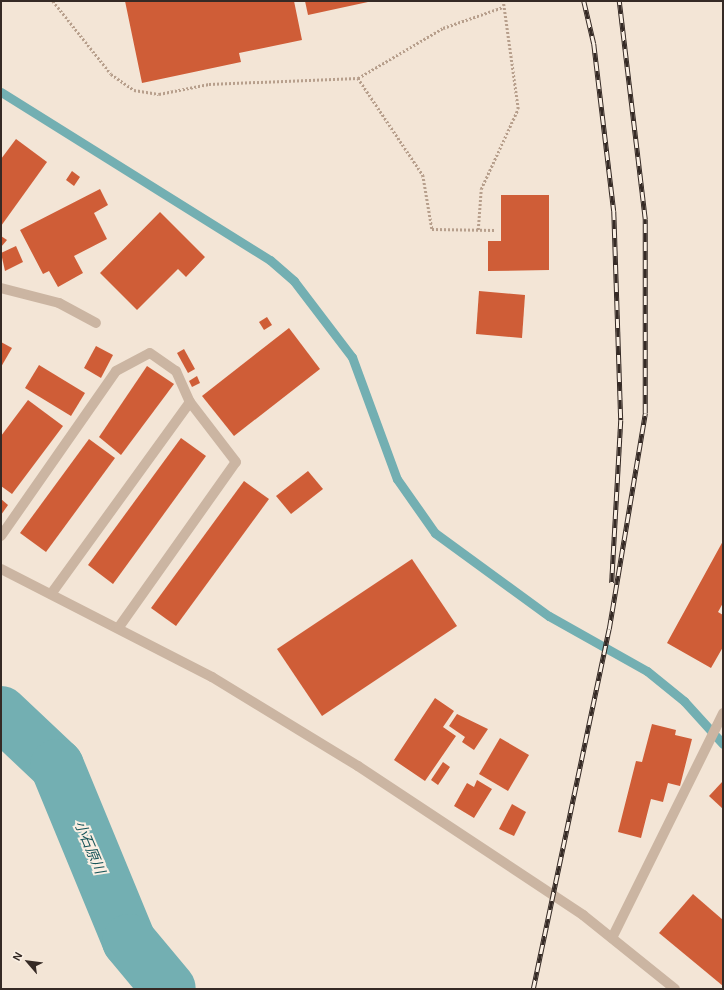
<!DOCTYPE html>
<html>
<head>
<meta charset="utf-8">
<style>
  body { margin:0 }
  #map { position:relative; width:724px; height:990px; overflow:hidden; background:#f3e5d6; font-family:Helvetica,"Noto Sans JP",sans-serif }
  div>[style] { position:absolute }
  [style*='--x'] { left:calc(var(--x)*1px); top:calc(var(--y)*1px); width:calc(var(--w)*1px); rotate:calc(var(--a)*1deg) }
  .stream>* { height:9px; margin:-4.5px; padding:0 4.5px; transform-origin:4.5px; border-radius:4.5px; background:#73afb2 }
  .river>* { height:54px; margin:-27px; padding:0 27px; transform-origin:27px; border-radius:27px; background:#73afb2 }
  .building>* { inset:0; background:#cf5d37 }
  .path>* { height:2.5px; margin-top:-1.25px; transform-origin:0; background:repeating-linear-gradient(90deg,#b79f8c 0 2px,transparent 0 4px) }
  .minor>* { height:10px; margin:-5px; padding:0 5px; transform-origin:5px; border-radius:5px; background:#cbb5a2 }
  .rail>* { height:4.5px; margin-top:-2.25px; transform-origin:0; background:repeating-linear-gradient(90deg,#faefe3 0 9px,#352a25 0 18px); box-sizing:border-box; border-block:1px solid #352a25 }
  span { translate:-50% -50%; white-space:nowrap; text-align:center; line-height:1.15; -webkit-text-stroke:4px #faefe3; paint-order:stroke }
  .water-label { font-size:14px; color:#185559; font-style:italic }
  .frame { position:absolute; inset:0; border:2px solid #352a25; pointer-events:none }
  .north { position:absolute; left:8px; top:942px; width:40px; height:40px; -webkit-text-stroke:3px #faefe3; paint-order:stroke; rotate:298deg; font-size:11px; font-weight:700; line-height:16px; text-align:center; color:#352a25 }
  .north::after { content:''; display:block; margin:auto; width:14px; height:18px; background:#352a25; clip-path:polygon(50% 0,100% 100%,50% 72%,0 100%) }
</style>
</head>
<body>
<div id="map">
  <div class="stream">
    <i style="--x:1;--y:92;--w:317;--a:32"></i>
    <i style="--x:270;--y:260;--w:32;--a:41"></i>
    <i style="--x:294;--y:281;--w:96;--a:52.7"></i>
    <i style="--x:352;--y:357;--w:130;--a:69.8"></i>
    <i style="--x:397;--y:479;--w:66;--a:54.9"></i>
    <i style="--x:435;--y:533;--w:141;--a:36.1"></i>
    <i style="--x:549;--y:616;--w:112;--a:29.3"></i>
    <i style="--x:647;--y:671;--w:48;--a:39"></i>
    <i style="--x:684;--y:701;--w:58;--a:47.8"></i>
  </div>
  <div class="river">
    <i style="--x:1;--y:713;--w:77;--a:43.4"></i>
    <i style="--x:57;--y:766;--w:189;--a:67.6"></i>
    <i style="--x:129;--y:941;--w:62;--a:50.2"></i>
  </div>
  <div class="building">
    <i style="clip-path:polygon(125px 1px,294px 1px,302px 40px,239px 53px,241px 62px,142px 83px)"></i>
    <i style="clip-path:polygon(305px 1px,368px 1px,368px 2px,308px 15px)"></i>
    <i style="clip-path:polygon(16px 139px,47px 162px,1px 226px,1px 159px)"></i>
    <i style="clip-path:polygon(72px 171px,80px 177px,74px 186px,66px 180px)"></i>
    <i style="clip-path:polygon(100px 189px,108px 205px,94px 213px,107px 239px,74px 256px,83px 273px,58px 287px,49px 271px,43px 274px,20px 230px)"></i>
    <i style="clip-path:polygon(501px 195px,549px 195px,549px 270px,488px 271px,488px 241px,501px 241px)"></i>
    <i style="clip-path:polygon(160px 212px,205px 257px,186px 277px,178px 269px,137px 310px,100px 273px)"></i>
    <i style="clip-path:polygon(1px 236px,7px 240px,1px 247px)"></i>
    <i style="clip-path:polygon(16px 246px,23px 262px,5px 271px,1px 253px)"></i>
    <i style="clip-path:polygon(479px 291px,525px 295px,522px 338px,476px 334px)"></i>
    <i style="clip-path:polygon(267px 317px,272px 325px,264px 330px,259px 322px)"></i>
    <i style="clip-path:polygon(289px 328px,320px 369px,234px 436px,202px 396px)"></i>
    <i style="clip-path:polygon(1px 342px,12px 348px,1px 367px)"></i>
    <i style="clip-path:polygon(96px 346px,113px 355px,101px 378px,84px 368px)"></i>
    <i style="clip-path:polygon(184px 349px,195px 369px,188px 373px,177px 353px)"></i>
    <i style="clip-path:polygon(39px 365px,85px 393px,71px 416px,25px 388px)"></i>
    <i style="clip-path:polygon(147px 366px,174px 384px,121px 455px,99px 437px)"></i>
    <i style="clip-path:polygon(197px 376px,200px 383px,192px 387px,189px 381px)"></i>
    <i style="clip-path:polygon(28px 400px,63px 426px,12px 494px,1px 486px,1px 436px)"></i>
    <i style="clip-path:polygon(181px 438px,206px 456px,113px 584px,88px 565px)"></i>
    <i style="clip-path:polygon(89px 439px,115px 458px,46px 552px,20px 533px)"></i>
    <i style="clip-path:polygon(308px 471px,323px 489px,291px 514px,276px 496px)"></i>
    <i style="clip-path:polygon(244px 481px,269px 499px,176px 626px,151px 608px)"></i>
    <i style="clip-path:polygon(1px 499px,8px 505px,1px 515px)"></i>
    <i style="clip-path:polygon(723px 541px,723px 603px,718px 612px,723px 615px,723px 647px,711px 668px,667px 643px)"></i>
    <i style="clip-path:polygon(412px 559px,457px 626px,322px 716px,277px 649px)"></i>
    <i style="clip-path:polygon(435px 698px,454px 711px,443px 727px,456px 736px,425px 781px,394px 760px)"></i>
    <i style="clip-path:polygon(457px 714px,488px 729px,474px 750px,462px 742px,465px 737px,449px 726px)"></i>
    <i style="clip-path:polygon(652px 724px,676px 730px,675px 735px,692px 739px,680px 786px,668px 783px,663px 802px,651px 799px,641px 838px,618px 832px,636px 761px,642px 762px)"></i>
    <i style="clip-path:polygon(500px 738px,529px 755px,508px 791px,479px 774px)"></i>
    <i style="clip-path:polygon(443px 762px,450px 767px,438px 785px,431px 780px)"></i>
    <i style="clip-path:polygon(477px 780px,492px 789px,474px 818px,454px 806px,467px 783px,474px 787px)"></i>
    <i style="clip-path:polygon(723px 781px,723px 809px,709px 796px)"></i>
    <i style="clip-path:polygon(512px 804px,526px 812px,514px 836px,499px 829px)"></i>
    <i style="clip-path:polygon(693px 894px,723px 920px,723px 986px,659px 933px)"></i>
  </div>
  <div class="path">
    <i style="--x:53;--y:1;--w:93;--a:51.5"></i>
    <i style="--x:111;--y:74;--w:28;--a:35"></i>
    <i style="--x:134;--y:90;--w:25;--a:9"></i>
    <i style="--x:159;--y:94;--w:51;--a:-11.3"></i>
    <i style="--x:209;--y:84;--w:149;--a:-2.3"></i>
    <i style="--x:358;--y:78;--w:99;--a:-30.5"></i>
    <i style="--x:443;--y:28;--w:64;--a:-19.3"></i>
    <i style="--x:358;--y:78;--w:117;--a:56.2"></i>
    <i style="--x:423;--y:175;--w:55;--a:80.5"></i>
    <i style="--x:432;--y:229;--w:63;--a:0.9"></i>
    <i style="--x:478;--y:230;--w:41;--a:-85.8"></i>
    <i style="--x:481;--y:189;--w:88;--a:-65.2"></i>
    <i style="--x:518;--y:109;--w:109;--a:-97.9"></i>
  </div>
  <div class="minor">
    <i style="--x:1;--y:288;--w:60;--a:14.5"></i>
    <i style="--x:59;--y:303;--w:42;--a:28.4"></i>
    <i style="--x:1;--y:536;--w:201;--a:-55.1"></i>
    <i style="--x:116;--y:371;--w:38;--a:-28"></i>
    <i style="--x:150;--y:353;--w:32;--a:35"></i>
    <i style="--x:176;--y:371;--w:34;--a:66"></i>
    <i style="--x:190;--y:402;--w:237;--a:125.9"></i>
    <i style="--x:1;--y:569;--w:237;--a:27.1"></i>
    <i style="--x:212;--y:677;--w:171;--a:31.4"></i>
    <i style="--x:358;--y:766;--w:270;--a:33.5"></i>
    <i style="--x:583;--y:915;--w:118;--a:38.8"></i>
    <i style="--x:119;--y:627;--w:202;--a:-54.7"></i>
    <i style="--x:236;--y:462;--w:76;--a:-127.5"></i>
    <i style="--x:612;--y:938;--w:251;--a:-63.7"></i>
  </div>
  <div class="rail">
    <i style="--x:584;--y:1;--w:44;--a:76.9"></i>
    <i style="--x:594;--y:44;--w:168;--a:83.2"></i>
    <i style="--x:614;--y:211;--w:209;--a:88.1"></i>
    <i style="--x:621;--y:420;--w:163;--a:93.2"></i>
    <i style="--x:533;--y:989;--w:368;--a:-78.1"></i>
    <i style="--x:609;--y:629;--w:219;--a:-80.5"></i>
    <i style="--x:645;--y:413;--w:194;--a:-90"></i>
    <i style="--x:645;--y:219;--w:220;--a:-96.8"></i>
  </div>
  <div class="water-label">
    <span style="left:90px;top:847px;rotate:67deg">小石原川</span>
  </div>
  <div class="frame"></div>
  <div class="north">N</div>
</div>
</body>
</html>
